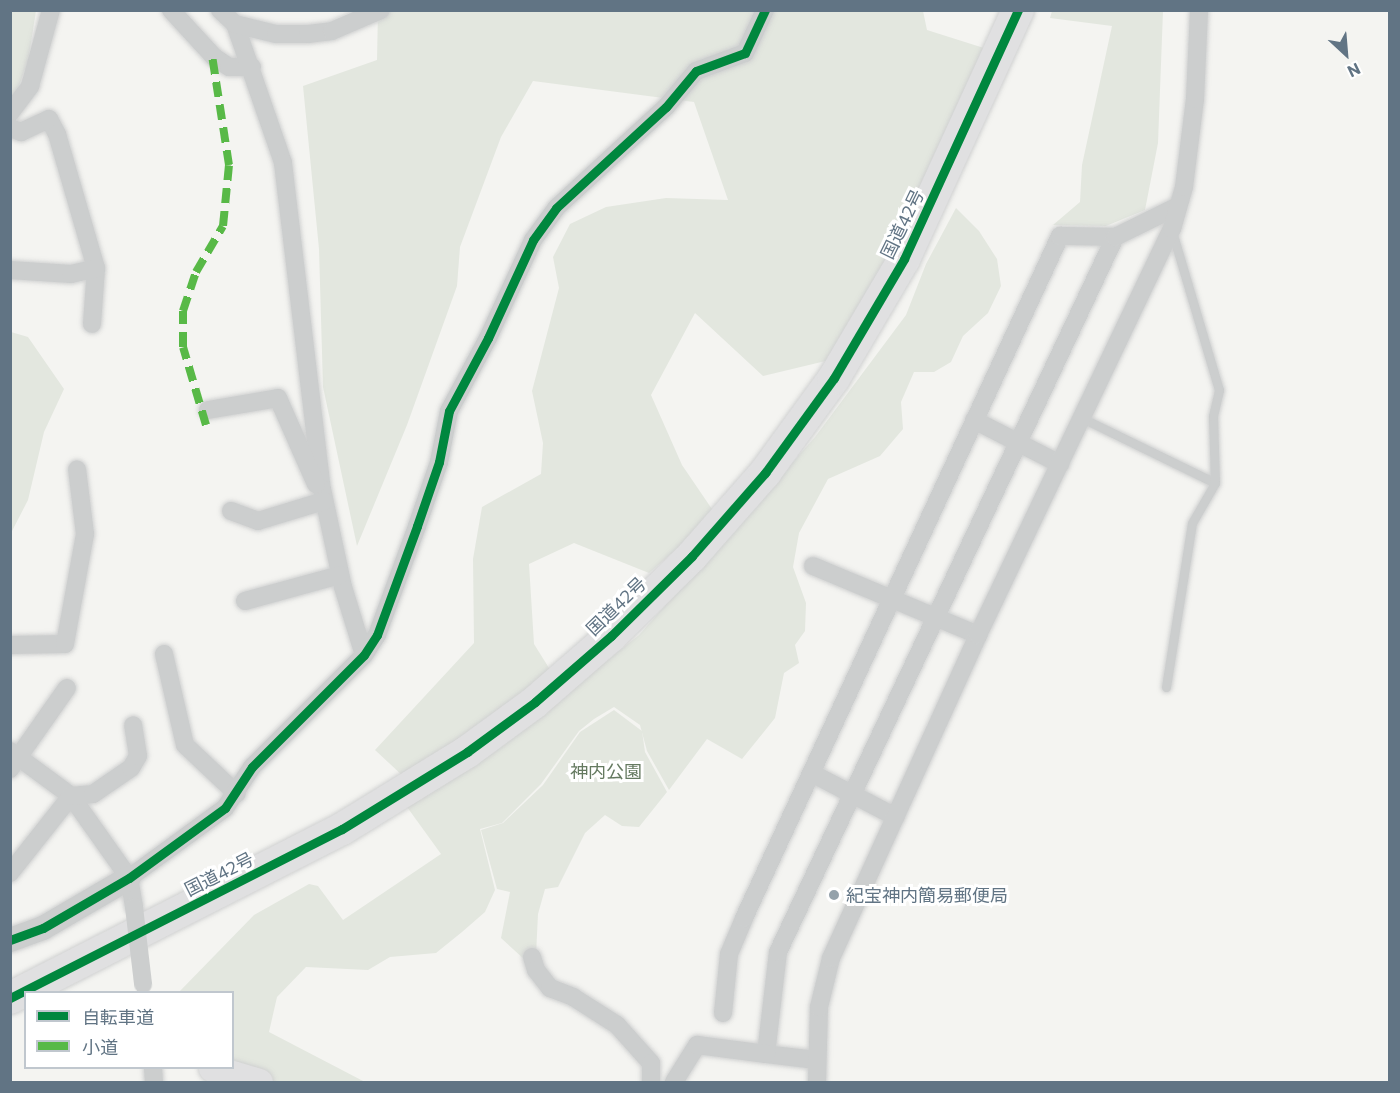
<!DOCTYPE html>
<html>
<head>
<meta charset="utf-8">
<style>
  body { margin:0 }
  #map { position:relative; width:1400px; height:1093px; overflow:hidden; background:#f4f4f1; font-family:Commissioner,"Noto Sans JP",sans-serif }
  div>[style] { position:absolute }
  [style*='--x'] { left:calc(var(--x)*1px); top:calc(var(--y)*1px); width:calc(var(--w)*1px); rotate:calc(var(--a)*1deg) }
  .green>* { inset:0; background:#e3e7df }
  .roads { filter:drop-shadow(0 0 2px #d0d1d1) drop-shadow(0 0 2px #d0d1d1) }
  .service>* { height:9px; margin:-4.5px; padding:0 4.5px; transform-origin:4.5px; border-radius:4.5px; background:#cccece }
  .minor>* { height:18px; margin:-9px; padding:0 9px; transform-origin:9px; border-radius:9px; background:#cccece }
  .tertiary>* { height:24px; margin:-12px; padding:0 12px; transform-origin:12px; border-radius:12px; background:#cccece }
  .secondary>* { height:27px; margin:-13.5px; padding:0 13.5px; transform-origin:13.5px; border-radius:13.5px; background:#e0e0e1 }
  .trunk>* { height:32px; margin:-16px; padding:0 16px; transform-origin:16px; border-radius:16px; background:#e0e0e1 }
  .minor-bridge>* { height:18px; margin:-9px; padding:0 9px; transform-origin:9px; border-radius:9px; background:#cccece }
  .quiet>* { height:8px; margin-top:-4px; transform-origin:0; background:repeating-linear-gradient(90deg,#58b947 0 15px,transparent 0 23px) }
  .cycleway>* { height:9px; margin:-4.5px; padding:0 4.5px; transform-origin:4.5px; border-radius:4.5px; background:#00873e }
  .dots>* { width:16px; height:16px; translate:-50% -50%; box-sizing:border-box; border:3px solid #fff; border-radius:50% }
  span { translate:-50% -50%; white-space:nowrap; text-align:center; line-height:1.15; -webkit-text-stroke:6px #fff; paint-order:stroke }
  .street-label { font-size:18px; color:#617484 }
  .park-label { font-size:18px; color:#657a60 }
  .poi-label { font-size:18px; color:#617484 }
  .left { translate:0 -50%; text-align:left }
  .frame { position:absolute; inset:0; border:12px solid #617484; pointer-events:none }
  .legend { position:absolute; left:24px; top:991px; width:210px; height:78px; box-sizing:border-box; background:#fff; border:2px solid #c0c7ce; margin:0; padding:8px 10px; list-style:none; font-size:18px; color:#617484 }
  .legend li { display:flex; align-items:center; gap:12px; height:30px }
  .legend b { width:30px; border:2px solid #c0c7ce }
  .north { position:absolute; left:1316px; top:24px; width:60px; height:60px; -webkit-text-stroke:4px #fff; paint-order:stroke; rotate:154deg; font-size:16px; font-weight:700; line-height:24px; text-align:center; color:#617484 }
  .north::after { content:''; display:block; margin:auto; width:21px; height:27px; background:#617484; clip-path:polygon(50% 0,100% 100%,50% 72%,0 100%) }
</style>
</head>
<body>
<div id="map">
  <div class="green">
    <i style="clip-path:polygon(11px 11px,36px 11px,28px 61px,11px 108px)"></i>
    <i style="clip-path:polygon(378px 11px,923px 11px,927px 30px,987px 49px,933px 173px,834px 359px,763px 376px,695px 313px,651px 395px,682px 465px,716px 515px,649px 573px,574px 543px,529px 564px,534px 644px,554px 676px,404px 777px,375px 750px,474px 643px,473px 559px,482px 507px,541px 474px,543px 443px,532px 391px,559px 288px,553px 257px,570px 224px,606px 207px,666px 198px,728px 200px,694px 102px,533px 81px,501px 137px,460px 247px,457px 286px,407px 425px,357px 546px,323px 387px,319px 249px,303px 86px,377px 60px)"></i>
    <i style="clip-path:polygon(1052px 11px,1163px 11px,1158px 143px,1145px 210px,1106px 226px,1053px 225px,1080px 202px,1082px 165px,1112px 26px,1050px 18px)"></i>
    <i style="clip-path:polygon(956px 208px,979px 231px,997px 259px,1001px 286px,988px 313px,963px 336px,951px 362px,934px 372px,914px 372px,901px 402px,903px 429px,880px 456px,828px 479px,799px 533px,793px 567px,806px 603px,805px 631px,795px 645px,799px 663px,784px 673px,775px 718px,742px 759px,707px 739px,669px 790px,647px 751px,640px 725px,614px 707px,594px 719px,579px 731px,541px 784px,502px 823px,480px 829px,495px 890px,485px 912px,462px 932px,436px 953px,390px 957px,368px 970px,306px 967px,277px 997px,269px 1032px,365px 1082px,219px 1082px,232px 1068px,232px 992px,179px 992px,254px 915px,309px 884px,318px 886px,343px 920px,441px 854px,407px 807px,473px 767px,639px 635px,815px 437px,906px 315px,926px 264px)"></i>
    <i style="clip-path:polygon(11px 332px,28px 337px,64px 389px,44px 432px,28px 500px,11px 533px)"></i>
    <i style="clip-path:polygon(614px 710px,642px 731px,645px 752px,667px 792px,639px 827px,622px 826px,605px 815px,585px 833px,558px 887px,545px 889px,538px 914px,536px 955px,525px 960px,501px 938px,510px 892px,497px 889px,481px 830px,503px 823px,543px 785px,580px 732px)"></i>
  </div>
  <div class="roads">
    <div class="service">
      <i style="--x:1082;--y:418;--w:148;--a:26"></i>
      <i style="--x:1166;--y:687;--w:166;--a:-81"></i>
      <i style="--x:1192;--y:523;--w:46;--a:-60.1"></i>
      <i style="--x:1215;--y:483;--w:67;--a:-91.7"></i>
      <i style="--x:1213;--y:416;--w:27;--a:-77"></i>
      <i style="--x:1219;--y:390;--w:166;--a:-106.5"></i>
    </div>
    <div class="minor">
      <i style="--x:171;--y:10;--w:64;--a:47.5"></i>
      <i style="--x:214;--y:57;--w:18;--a:34"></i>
      <i style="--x:229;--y:67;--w:23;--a:0"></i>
      <i style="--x:220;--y:10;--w:21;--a:43"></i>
      <i style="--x:235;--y:24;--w:147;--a:70.9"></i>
      <i style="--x:283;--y:163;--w:328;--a:83.2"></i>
      <i style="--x:322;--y:489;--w:100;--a:77.9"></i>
      <i style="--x:343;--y:587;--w:71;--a:72.8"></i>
      <i style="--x:235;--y:24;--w:42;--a:13.7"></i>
      <i style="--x:276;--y:34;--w:32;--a:0"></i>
      <i style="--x:308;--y:34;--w:24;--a:-7"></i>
      <i style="--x:332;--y:31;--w:53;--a:-23.2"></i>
      <i style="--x:10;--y:113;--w:34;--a:-53"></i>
      <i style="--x:30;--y:86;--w:79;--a:-74.6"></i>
      <i style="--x:10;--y:128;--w:12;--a:20"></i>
      <i style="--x:21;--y:132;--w:31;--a:-25"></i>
      <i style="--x:49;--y:119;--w:17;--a:62"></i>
      <i style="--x:57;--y:134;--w:140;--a:73.8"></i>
      <i style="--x:96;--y:268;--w:56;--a:94.1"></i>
      <i style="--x:10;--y:270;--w:61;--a:3.8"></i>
      <i style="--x:71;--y:274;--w:26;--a:-13"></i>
      <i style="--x:208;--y:410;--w:71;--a:-9.7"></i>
      <i style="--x:278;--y:398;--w:94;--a:66.2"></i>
      <i style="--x:974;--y:420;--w:97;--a:27.1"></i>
      <i style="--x:231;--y:511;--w:29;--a:20"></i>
      <i style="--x:258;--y:521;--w:69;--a:-16.9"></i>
      <i style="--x:813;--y:566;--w:179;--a:22.7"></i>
      <i style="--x:245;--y:601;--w:98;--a:-15.3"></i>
      <i style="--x:10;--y:645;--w:55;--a:-1"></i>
      <i style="--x:65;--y:644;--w:112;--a:-79.7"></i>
      <i style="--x:85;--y:534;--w:65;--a:-97"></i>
      <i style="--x:164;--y:654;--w:93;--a:77"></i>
      <i style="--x:185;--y:745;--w:71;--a:43.3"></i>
      <i style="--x:10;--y:751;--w:76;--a:36.4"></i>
      <i style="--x:71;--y:796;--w:100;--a:54.7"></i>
      <i style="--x:129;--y:878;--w:29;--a:80"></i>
      <i style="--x:10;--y:769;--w:99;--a:-54.9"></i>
      <i style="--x:813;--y:774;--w:93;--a:27.4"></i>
      <i style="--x:10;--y:873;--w:98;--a:-51.6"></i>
      <i style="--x:71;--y:796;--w:22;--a:-5"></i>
      <i style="--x:93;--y:794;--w:46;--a:-34.4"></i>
      <i style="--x:131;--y:768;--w:14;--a:-60"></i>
      <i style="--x:138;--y:756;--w:31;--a:-99"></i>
      <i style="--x:129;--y:878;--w:119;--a:-36.1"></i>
      <i style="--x:225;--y:808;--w:49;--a:-56.6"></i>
      <i style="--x:252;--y:767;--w:158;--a:-45"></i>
      <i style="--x:364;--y:655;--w:24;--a:-57"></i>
      <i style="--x:377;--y:635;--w:116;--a:-69.8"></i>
      <i style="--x:417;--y:526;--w:68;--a:-71"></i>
      <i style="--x:439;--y:462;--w:52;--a:-78.9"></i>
      <i style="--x:449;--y:411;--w:83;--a:-61.9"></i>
      <i style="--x:488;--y:338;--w:108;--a:-65.3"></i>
      <i style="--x:533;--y:240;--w:39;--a:-54"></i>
      <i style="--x:556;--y:208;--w:149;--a:-42.6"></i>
      <i style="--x:666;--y:107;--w:47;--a:-50.2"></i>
      <i style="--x:696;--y:71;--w:52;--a:-20.2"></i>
      <i style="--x:745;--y:53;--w:47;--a:-65.1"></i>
      <i style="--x:532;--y:957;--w:14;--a:73"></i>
      <i style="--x:536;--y:970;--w:23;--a:52"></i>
      <i style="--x:550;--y:988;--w:25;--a:21"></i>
      <i style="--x:573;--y:997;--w:52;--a:32.5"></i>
      <i style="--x:617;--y:1025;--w:51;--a:48.2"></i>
      <i style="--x:651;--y:1063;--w:19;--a:90"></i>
      <i style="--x:723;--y:1013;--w:59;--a:-84.2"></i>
      <i style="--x:729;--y:954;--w:39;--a:-67"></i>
      <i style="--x:744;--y:918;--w:752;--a:-65.14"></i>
      <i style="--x:1060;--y:236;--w:55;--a:1"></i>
      <i style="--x:816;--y:1060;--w:50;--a:-173.2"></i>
      <i style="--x:766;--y:1054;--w:103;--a:-83.3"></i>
      <i style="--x:778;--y:952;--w:790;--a:-64.76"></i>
      <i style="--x:1115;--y:237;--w:70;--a:-26.2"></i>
      <i style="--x:153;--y:1068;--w:14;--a:86"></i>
      <i style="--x:674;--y:1082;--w:44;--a:-58.1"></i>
      <i style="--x:697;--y:1045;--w:70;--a:7.4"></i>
      <i style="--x:817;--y:1082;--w:75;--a:-88.5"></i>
      <i style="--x:819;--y:1007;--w:50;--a:-76.2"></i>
      <i style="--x:831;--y:958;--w:355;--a:-65.5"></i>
      <i style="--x:978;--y:635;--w:450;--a:-64.5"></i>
      <i style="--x:1172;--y:229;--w:44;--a:-74.1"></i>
      <i style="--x:1184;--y:187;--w:89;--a:-82.9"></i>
      <i style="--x:1195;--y:99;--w:89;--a:-87.4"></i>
    </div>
    <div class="tertiary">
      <i style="--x:10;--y:940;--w:35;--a:-20"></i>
      <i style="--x:43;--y:928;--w:99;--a:-30.2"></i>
    </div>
    <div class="secondary">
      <i style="--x:212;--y:1068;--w:49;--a:16.6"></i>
    </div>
    <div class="trunk">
      <i style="--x:10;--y:998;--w:373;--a:-27"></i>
      <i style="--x:342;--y:829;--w:147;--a:-31.6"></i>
      <i style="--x:467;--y:752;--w:84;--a:-36.3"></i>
      <i style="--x:535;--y:702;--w:101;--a:-41"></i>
      <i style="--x:611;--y:636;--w:114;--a:-44.6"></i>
      <i style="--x:692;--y:556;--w:111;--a:-48.7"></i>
      <i style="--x:765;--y:473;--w:117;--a:-54"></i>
      <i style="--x:834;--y:378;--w:138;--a:-59.5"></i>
      <i style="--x:904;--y:259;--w:274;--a:-65.4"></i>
    </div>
  </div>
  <div class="minor-bridge">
    <i style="--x:134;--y:907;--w:78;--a:83.3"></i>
  </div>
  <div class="quiet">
    <i style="--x:206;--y:425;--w:81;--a:-106.4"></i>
    <i style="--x:183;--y:347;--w:36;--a:-90"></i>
    <i style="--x:183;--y:311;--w:41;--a:-71.6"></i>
    <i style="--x:196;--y:272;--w:53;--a:-59.6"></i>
    <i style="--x:223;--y:226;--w:61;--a:-84.4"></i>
    <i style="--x:229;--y:165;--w:111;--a:-98.8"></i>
  </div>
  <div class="cycleway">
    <i style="--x:10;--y:940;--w:35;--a:-20"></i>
    <i style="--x:43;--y:928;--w:99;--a:-30.2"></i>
    <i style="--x:129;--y:878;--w:119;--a:-36.1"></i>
    <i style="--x:225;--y:808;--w:49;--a:-56.6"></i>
    <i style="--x:252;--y:767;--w:158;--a:-45"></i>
    <i style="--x:364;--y:655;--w:24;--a:-57"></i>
    <i style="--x:377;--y:635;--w:116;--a:-69.8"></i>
    <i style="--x:417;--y:526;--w:68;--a:-71"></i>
    <i style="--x:439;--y:462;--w:52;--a:-78.9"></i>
    <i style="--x:449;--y:411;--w:83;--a:-61.9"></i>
    <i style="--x:488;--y:338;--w:108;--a:-65.3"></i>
    <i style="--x:533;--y:240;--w:39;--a:-54"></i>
    <i style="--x:556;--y:208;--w:149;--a:-42.6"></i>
    <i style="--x:666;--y:107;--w:47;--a:-50.2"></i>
    <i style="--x:696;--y:71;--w:52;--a:-20.2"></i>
    <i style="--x:745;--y:53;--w:47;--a:-65.1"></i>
    <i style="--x:10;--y:998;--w:373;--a:-27"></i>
    <i style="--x:342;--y:829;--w:147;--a:-31.6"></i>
    <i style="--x:467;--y:752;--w:84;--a:-36.3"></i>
    <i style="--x:535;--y:702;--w:101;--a:-41"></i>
    <i style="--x:611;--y:636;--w:114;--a:-44.6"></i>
    <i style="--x:692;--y:556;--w:111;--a:-48.7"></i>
    <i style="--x:765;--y:473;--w:117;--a:-54"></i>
    <i style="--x:834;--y:378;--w:138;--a:-59.5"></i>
    <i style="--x:904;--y:259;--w:274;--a:-65.4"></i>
  </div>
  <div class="dots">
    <i style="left:834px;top:895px;background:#94a1aa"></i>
  </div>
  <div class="street-label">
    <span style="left:902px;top:224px;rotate:-64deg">国道42号</span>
    <span style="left:616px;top:606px;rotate:-44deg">国道42号</span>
    <span style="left:219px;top:874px;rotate:-27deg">国道42号</span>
  </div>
  <div class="park-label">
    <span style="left:606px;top:771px">神内公園</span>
  </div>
  <div class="poi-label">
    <span class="left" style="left:846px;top:895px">紀宝神内簡易郵便局</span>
  </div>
  <div class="frame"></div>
  <ul class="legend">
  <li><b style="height:8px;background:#00873e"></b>自転車道</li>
  <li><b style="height:8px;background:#58b947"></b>小道</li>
  </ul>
  <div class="north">N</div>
</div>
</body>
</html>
